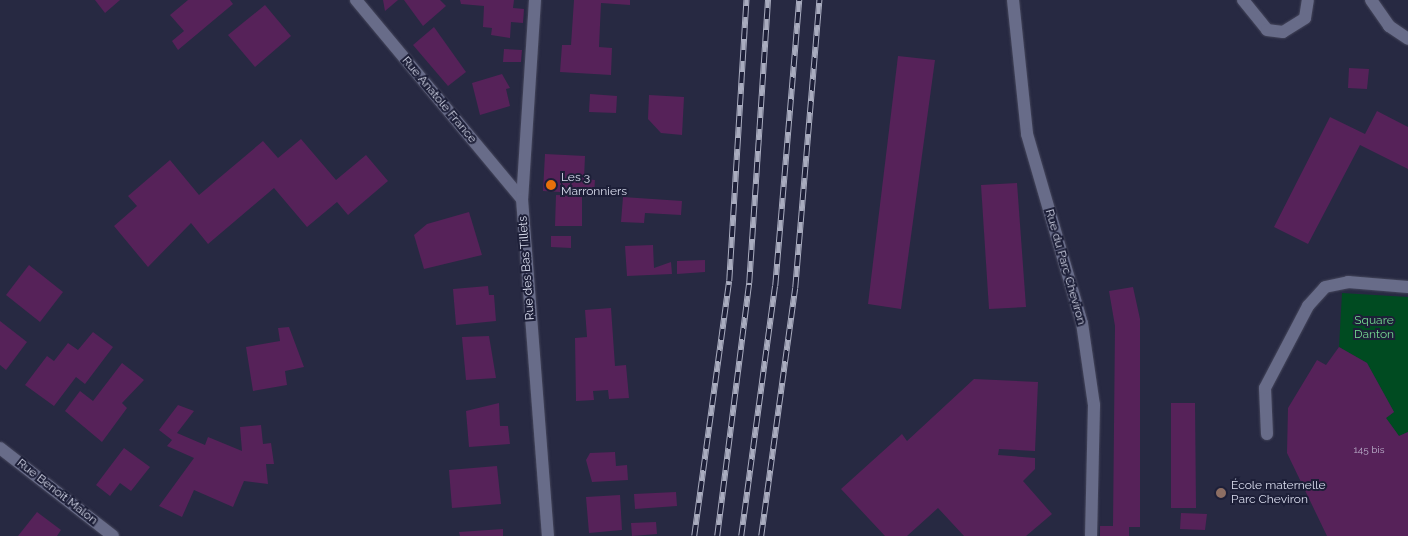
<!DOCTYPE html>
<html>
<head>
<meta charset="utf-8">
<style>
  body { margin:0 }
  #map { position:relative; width:1408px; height:536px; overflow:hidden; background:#272942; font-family:Raleway,sans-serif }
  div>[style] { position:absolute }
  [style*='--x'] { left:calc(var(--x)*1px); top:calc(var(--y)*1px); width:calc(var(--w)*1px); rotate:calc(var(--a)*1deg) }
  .green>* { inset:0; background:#004b21 }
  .building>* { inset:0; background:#562259 }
  .roads { filter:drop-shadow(0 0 1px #45465b) drop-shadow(0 0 1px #45465b) }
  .minor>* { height:12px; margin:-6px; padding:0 6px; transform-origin:6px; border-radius:6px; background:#686c89 }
  .rail>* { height:5.5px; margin-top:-2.75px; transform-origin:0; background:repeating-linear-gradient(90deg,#1d1f38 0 11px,#a9acbf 0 22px); box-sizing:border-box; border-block:1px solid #a9acbf }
  .dots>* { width:14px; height:14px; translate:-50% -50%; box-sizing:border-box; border:2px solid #1d1f38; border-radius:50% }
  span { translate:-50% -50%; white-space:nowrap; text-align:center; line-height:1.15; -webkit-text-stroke:4px #1d1f38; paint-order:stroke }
  .number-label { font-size:10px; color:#b9aec9 }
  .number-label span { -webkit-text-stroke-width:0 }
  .street-label { font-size:12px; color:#daddee }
  .poi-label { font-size:12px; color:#daddee }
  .left { translate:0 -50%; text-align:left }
  .park-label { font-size:12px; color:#75d891 }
</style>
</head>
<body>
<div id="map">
  <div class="green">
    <i style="clip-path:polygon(1342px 293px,1408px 297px,1408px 432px,1399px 436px,1386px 418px,1394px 412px,1367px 363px,1339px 347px)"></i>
  </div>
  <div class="building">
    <i style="clip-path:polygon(95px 0,120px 0,105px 13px)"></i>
    <i style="clip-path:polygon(188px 0,230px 0,233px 4px,178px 50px,172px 41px,184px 31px,170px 15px)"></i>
    <i style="clip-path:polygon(383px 0,398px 0,385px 11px)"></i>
    <i style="clip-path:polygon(404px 0,440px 0,446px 6px,423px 26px)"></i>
    <i style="clip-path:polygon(460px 0,514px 0,513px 8px,524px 9px,523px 23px,511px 22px,510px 38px,491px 35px,492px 28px,483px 27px,484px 6px,461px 4px)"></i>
    <i style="clip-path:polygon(574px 0,630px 0,630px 5px,601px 3px,599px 47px,612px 48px,611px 75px,560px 72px,562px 45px,571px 45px)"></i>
    <i style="clip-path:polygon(265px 5px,291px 36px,255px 67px,228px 35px)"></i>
    <i style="clip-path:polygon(434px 27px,466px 72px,448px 86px,413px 45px)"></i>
    <i style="clip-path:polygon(504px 49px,522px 50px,521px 62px,503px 62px)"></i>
    <i style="clip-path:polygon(898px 56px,935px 60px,901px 309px,868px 304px)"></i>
    <i style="clip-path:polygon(1349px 68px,1369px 69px,1367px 89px,1348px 88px)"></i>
    <i style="clip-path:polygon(502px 74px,510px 88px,506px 89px,510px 106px,480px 115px,472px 83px)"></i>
    <i style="clip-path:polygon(590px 94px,617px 96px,616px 113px,589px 112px)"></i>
    <i style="clip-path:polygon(649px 95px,684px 97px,682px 135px,661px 133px,648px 119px)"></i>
    <i style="clip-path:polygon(1377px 111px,1408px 127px,1408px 169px,1360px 145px,1308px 244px,1274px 227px,1330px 117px,1365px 134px)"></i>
    <i style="clip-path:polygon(301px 139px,336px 180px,366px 155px,388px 181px,348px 215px,337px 202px,307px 227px,274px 188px,208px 244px,191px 223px,148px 267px,114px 226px,137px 206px,128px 196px,170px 160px,199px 195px,263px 141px,278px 158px)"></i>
    <i style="clip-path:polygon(545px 154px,585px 156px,584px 179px,595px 180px,594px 194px,543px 191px)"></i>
    <i style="clip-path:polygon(1017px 183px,1026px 307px,989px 309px,981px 185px)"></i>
    <i style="clip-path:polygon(556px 195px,582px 196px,582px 226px,555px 226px)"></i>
    <i style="clip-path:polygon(623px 197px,682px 201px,681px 215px,645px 213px,644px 223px,621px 222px)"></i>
    <i style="clip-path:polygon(469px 212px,482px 255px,424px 269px,414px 235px,427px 224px)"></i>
    <i style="clip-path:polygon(551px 236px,571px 236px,571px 248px,551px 247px)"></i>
    <i style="clip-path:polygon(653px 245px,654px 268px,671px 262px,672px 274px,627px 276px,625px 246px)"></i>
    <i style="clip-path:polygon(705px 260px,705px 272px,677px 274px,677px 261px)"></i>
    <i style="clip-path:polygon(29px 265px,63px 292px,40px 322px,6px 295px)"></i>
    <i style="clip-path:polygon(488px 286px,489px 295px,494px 295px,496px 321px,456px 325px,453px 289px)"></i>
    <i style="clip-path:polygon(1133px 287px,1140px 319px,1140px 527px,1129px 527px,1129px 536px,1100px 536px,1100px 526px,1113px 526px,1115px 326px,1109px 291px)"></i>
    <i style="clip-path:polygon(611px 308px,615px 366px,626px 365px,629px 398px,609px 399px,608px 390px,593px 391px,594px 400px,576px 401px,575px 338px,587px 337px,585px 310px)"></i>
    <i style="clip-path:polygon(0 321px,27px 342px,6px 370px,0 365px)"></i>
    <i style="clip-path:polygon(289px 327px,304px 367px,285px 371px,287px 385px,253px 391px,246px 347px,280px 341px,278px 328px)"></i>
    <i style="clip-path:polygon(93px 332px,113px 347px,85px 384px,76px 377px,54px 406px,25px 385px,47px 356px,54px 361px,68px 343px,78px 350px)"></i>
    <i style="clip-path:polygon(489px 336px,496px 378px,466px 380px,462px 337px)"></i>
    <i style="clip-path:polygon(1339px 347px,1367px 363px,1394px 412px,1386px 418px,1399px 436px,1408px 432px,1408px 536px,1327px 536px,1287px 453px,1288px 408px,1317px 360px,1326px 365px)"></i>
    <i style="clip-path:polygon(122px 363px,144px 380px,122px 403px,127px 408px,102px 442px,65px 411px,80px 391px,93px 401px)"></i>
    <i style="clip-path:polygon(974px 379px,1038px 382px,1035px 451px,999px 449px,998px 455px,1035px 458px,1035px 469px,1023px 481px,1052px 514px,1026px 536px,964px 536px,938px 508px,907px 536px,885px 536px,841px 489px,902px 434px,907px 441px)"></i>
    <i style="clip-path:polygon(499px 403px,500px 426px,508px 426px,510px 444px,469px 447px,466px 411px)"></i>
    <i style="clip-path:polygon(1171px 403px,1195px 403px,1196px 508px,1171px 508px)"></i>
    <i style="clip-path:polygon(178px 405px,194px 411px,177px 433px,205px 445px,208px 437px,242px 451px,240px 427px,261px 425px,263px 444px,271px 443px,274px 464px,266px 464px,268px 484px,244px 481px,233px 507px,194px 490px,182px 517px,159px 506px,194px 458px,167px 446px,172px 440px,159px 430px)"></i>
    <i style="clip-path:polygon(124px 448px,150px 467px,131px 491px,120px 483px,110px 496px,96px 485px)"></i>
    <i style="clip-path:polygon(615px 452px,616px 466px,627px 465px,628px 480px,592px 482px,586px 460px,590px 453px)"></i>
    <i style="clip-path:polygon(497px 466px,501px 504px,452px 508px,449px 470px)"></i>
    <i style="clip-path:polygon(676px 492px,677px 506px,635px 509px,634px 494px)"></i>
    <i style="clip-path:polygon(620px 495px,622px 530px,589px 533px,586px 497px)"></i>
    <i style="clip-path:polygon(37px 512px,61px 530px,57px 536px,18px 536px)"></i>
    <i style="clip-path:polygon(1181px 513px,1207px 514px,1205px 530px,1180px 529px)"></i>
    <i style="clip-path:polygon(656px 522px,657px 534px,632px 536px,631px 523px)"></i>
    <i style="clip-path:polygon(503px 529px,503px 536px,460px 536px,459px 532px)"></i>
  </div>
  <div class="roads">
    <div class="minor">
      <i style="--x:356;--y:0;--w:259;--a:50.2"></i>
      <i style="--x:535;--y:0;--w:199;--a:93.7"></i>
      <i style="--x:522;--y:199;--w:338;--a:85.6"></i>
      <i style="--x:1013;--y:0;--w:135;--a:84"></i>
      <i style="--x:1027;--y:134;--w:197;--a:73.8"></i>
      <i style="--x:1082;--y:323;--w:83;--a:81.7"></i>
      <i style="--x:1094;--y:405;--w:131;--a:91.3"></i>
      <i style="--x:1243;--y:0;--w:38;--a:51"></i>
      <i style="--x:1267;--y:30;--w:16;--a:7"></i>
      <i style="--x:1283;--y:32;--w:26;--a:-32"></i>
      <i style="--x:1305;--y:18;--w:18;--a:-81"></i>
      <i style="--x:1371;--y:0;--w:32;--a:55"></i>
      <i style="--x:1389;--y:26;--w:23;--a:34"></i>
      <i style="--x:1267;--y:434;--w:46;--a:-92.5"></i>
      <i style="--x:1265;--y:388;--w:93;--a:-62.3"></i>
      <i style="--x:1308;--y:306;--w:25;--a:-48"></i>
      <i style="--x:1325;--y:287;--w:24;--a:-12"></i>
      <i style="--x:1348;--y:282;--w:60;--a:4.8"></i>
      <i style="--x:0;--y:448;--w:143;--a:37.9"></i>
    </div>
  </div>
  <div class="rail">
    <i style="--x:694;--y:536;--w:257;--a:-82.2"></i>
    <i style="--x:729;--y:281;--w:282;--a:-86.5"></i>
    <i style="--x:717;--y:536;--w:255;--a:-82.8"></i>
    <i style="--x:749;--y:283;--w:284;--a:-86.2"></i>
    <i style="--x:741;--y:536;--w:252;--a:-82.3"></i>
    <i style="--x:775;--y:286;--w:287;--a:-85.2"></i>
    <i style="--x:761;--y:536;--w:250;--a:-82.2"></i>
    <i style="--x:795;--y:288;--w:289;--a:-85.2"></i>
  </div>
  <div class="dots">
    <i style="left:551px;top:185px;background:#e8710a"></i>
    <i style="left:1221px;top:493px;background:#8d6e63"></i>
  </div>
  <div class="number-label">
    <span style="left:1369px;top:450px">145 bis</span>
  </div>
  <div class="street-label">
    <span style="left:439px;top:100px;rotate:50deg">Rue Anatole France</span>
    <span style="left:1065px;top:267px;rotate:74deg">Rue du Parc Cheviron</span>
    <span style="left:527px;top:268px;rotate:-94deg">Rue des Bas Tillets</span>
    <span style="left:57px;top:492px;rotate:38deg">Rue Benoît Malon</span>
  </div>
  <div class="poi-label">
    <span class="left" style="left:561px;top:185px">Les 3<br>Marronniers</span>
    <span class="left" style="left:1231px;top:493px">École maternelle<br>Parc Cheviron</span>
  </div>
  <div class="park-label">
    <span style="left:1374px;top:328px">Square<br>Danton</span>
  </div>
</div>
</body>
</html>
